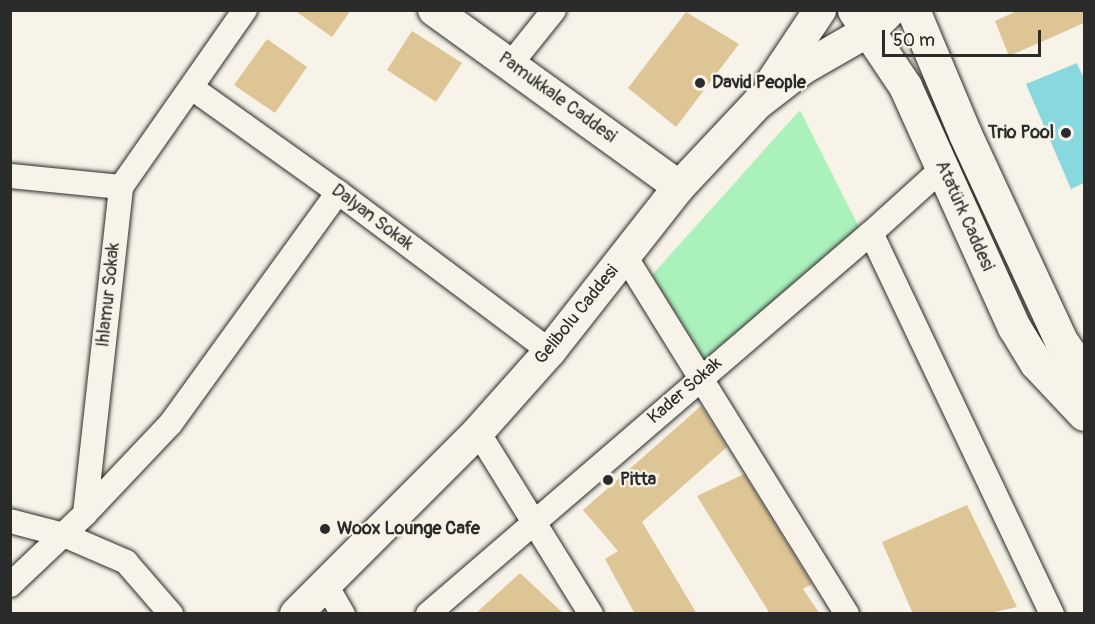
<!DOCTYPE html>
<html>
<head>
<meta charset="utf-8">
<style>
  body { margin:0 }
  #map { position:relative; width:1095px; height:624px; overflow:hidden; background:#f7f3e8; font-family:Pangolin,sans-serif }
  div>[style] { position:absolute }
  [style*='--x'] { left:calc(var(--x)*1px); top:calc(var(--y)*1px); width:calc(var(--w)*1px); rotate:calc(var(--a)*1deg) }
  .green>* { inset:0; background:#abf1bc }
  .water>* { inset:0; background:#87d9dd }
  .building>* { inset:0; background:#dec595 }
  .roads { filter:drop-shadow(0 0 2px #2b2b2b) drop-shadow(0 0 2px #2b2b2b) }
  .minor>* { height:24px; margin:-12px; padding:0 12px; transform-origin:12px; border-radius:12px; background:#f7f3e8 }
  .tertiary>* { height:32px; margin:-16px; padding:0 16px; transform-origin:16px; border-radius:16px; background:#f7f3e8 }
  .secondary>* { height:33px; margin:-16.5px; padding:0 16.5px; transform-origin:16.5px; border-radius:16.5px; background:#f7f3e8 }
  .dots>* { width:16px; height:16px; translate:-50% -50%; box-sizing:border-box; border:3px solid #f7f3e8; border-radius:50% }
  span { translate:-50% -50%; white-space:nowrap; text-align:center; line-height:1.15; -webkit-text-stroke:4.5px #f7f3e8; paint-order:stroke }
  .poi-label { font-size:18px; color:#2b2b2b; font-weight:700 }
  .left { translate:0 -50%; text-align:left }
  .right { translate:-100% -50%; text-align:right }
  .street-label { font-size:18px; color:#2b2b2b }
  .frame { position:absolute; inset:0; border:12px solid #2b2b2b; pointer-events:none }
  .scale { position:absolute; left:882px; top:30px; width:159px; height:27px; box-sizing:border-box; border:3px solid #2b2b2b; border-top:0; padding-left:8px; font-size:18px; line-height:21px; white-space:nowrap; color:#2b2b2b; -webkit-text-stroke:4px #f7f3e8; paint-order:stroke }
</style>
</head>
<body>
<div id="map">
  <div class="green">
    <i style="clip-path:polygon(800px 110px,862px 233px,704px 359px,652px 275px)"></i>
  </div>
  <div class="water">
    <i style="clip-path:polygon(1077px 63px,1084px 79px,1084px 183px,1071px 189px,1026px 84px)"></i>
  </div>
  <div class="building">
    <i style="clip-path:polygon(294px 10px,351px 10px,332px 37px)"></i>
    <i style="clip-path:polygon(1019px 10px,1084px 10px,1084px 23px,1009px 56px,995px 21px)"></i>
    <i style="clip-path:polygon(686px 12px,739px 44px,676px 127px,628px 88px)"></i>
    <i style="clip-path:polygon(412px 31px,462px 63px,436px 102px,387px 70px)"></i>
    <i style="clip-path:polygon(267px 39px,307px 67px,275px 113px,234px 85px)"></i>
    <i style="clip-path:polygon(701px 406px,727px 447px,642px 522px,697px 614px,635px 614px,605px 559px,618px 551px,583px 510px)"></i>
    <i style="clip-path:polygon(744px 474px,812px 584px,803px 589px,820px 614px,770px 614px,697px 496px)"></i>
    <i style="clip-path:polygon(967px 505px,1017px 607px,986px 614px,913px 614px,882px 542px)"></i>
    <i style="clip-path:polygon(520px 573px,564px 614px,475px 614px)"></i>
  </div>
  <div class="roads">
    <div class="minor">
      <i style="--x:510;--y:65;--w:70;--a:-51.3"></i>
      <i style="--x:192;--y:88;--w:179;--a:35.5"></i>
      <i style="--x:338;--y:192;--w:265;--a:36.9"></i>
      <i style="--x:10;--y:176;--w:112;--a:5.7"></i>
      <i style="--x:871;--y:233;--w:422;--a:64.6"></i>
      <i style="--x:625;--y:256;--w:421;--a:58.2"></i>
      <i style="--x:478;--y:432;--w:214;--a:58.2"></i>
      <i style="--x:85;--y:514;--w:125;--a:-46.6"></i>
      <i style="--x:171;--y:423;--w:285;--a:-54.1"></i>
      <i style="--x:10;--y:521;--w:56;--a:14.5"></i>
      <i style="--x:64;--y:535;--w:68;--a:23.5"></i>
      <i style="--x:126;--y:562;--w:69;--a:49.1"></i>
      <i style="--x:10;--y:585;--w:103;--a:-43.4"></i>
      <i style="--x:85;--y:514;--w:329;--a:-83.7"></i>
      <i style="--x:121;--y:187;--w:216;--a:-55"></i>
      <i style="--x:326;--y:585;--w:34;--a:60"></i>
      <i style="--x:428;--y:614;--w:584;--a:-40.7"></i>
      <i style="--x:871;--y:233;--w:97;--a:-42.1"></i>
    </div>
    <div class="tertiary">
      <i style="--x:434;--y:10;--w:302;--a:35.8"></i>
      <i style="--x:772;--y:82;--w:87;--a:-56.3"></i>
      <i style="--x:296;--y:614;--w:257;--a:-45"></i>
      <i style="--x:478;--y:432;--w:108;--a:-48.4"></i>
      <i style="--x:550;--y:351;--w:209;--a:-51.8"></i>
      <i style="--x:679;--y:187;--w:115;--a:-46.8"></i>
      <i style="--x:758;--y:103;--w:56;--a:-37.7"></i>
      <i style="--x:802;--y:69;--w:76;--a:-29.9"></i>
    </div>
    <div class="secondary">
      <i style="--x:854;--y:10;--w:92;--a:56.1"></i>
      <i style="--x:905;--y:86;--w:265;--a:65.7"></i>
      <i style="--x:1014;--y:327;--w:42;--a:58.6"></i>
      <i style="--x:1036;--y:363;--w:70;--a:46.7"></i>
      <i style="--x:913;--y:10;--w:134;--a:67.2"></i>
      <i style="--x:965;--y:134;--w:228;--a:65.1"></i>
      <i style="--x:1061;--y:341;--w:40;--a:55.1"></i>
      <i style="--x:868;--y:31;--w:30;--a:-45"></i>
    </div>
  </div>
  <div class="dots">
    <i style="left:700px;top:83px;background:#2b2b2b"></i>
    <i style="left:1066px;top:133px;background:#2b2b2b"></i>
    <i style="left:608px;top:480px;background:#2b2b2b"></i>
    <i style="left:325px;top:529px;background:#2b2b2b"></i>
  </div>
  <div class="poi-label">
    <span class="left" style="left:712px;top:83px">David People</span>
    <span class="right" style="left:1054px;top:133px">Trio Pool</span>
    <span class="left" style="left:620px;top:480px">Pitta</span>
    <span class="left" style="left:337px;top:529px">Woox Lounge Cafe</span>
  </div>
  <div class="street-label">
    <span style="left:557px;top:98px;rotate:36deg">Pamukkale Caddesi</span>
    <span style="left:964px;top:216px;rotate:66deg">Atatürk Caddesi</span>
    <span style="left:372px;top:218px;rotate:37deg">Dalyan Sokak</span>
    <span style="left:109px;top:295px;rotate:-84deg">Ihlamur Sokak</span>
    <span style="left:577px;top:315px;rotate:-51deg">Gelibolu Caddesi</span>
    <span style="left:685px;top:391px;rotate:-41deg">Kader Sokak</span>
  </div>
  <div class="frame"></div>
  <div class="scale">50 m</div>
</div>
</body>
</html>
